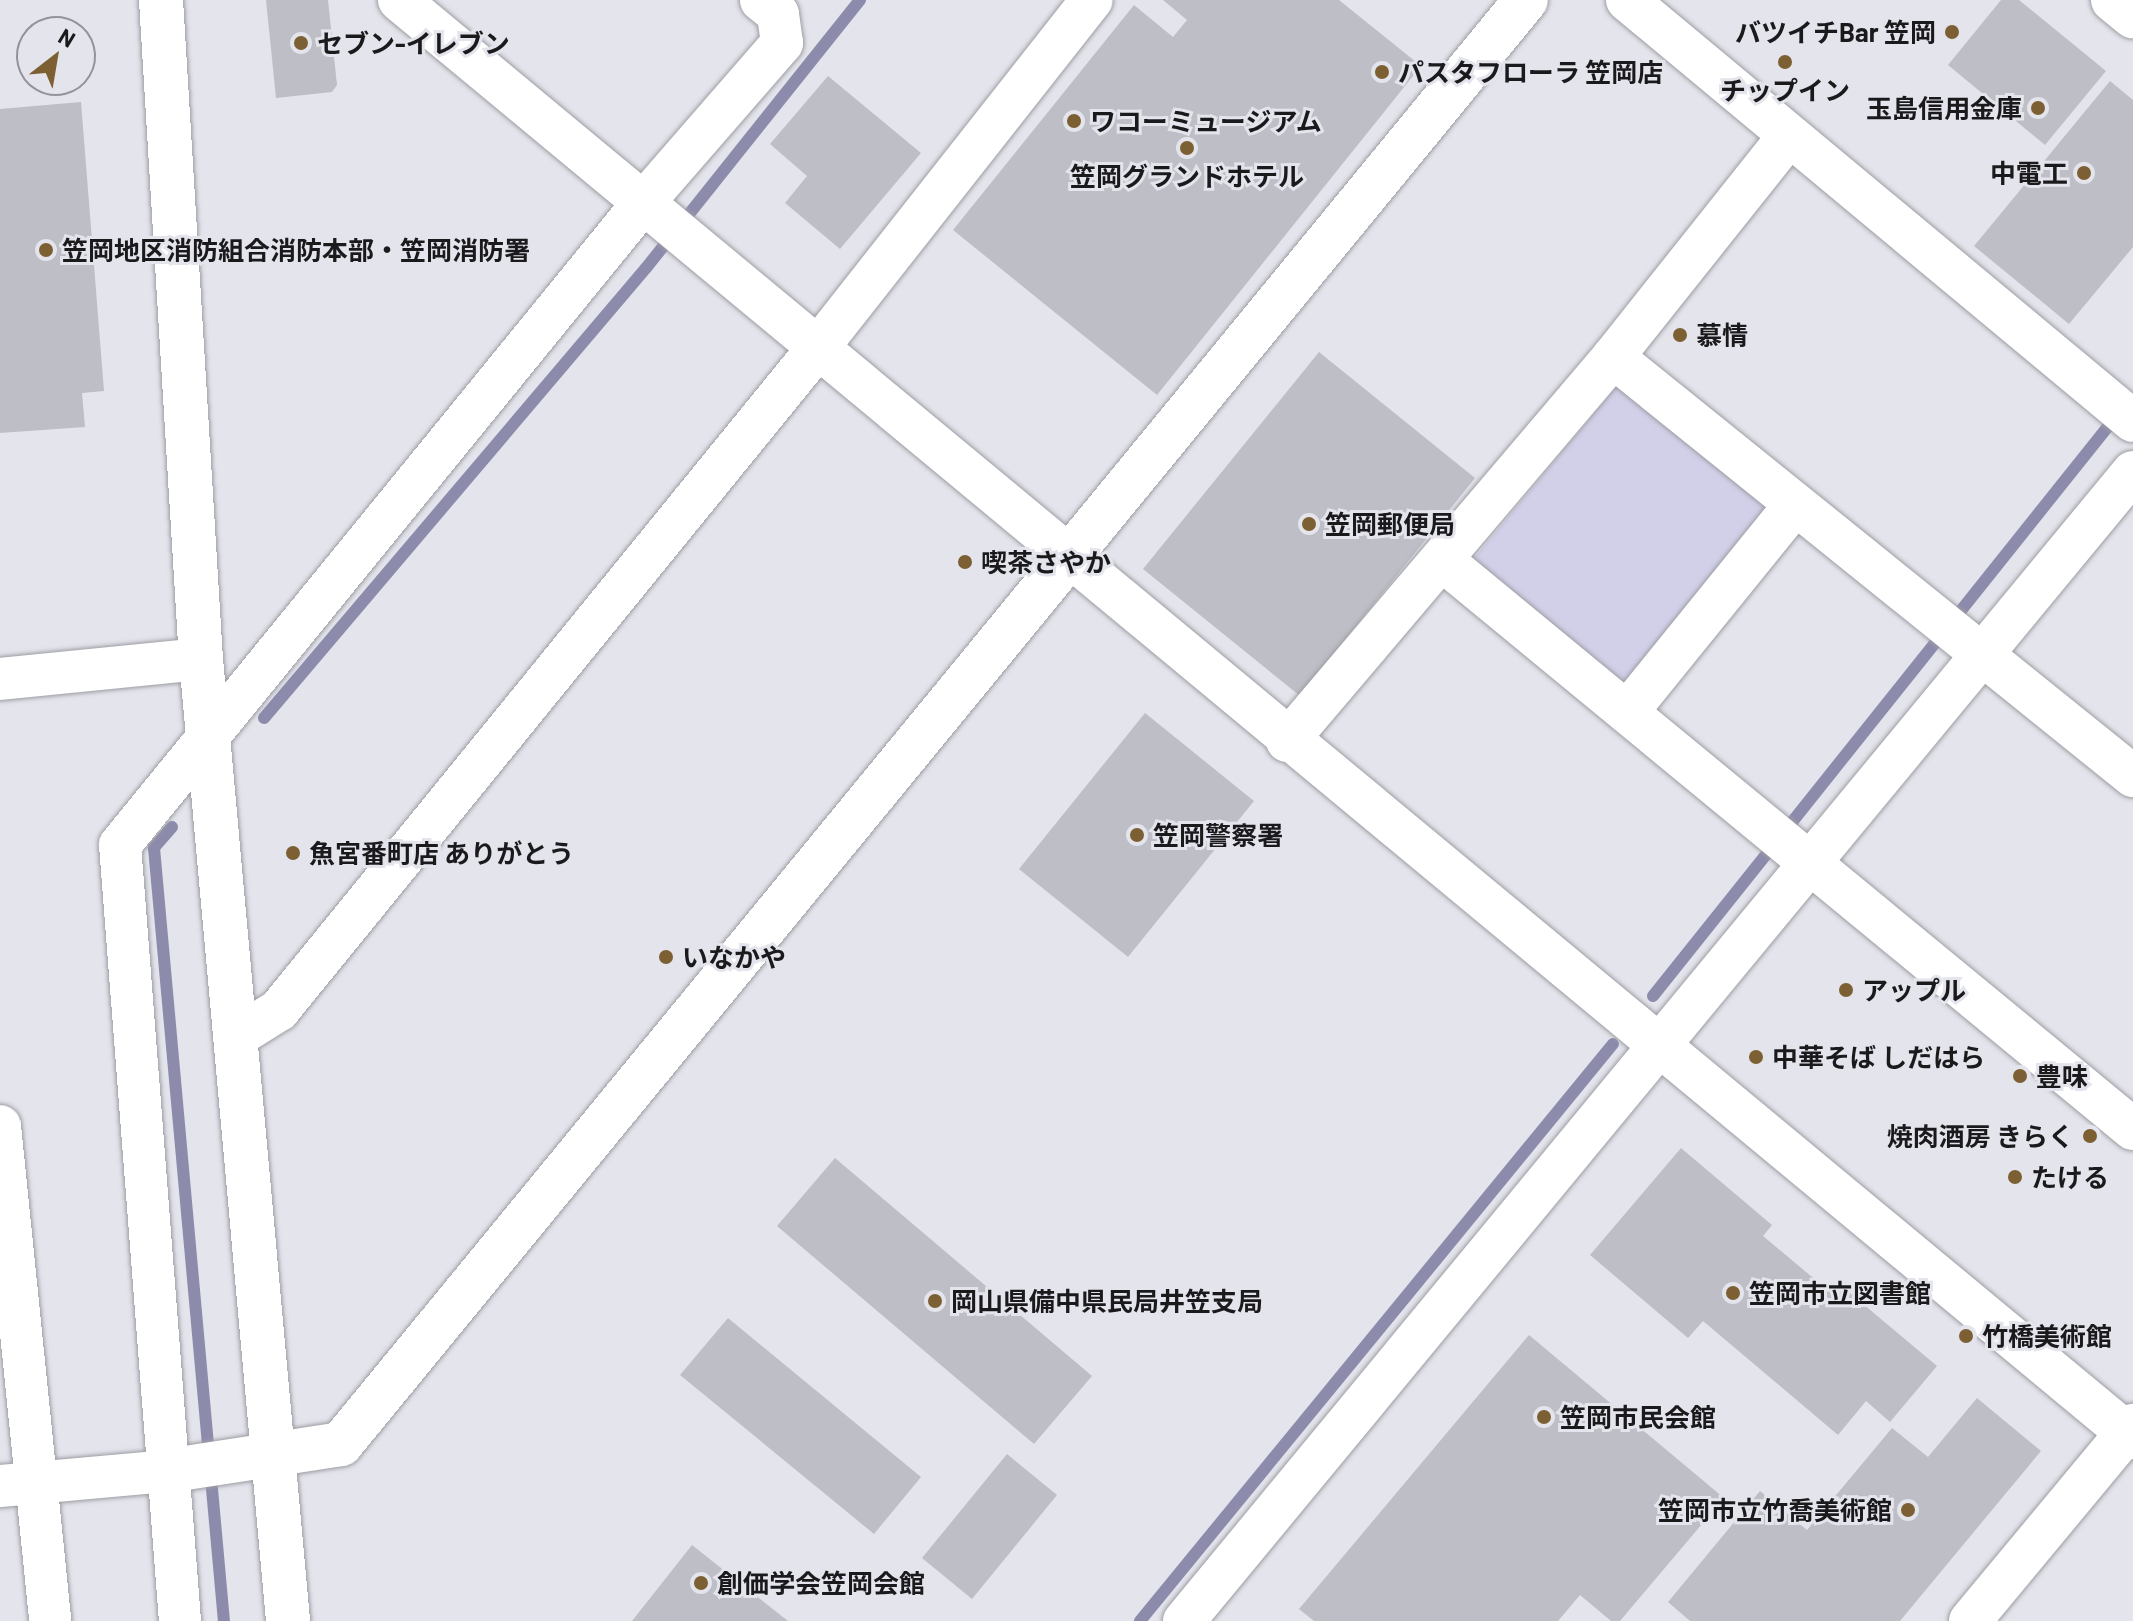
<!DOCTYPE html>
<html>
<head>
<meta charset="utf-8">
<style>
  body { margin:0 }
  #map { position:relative; width:2133px; height:1621px; overflow:hidden; background:#e4e4ec; font-family:Barlow,"Noto Sans JP",sans-serif }
  div>[style] { position:absolute }
  [style*='--x'] { left:calc(var(--x)*1px); top:calc(var(--y)*1px); width:calc(var(--w)*1px); rotate:calc(var(--a)*1deg) }
  .green>* { inset:0; background:#d1d0e8 }
  .stream>* { height:12px; margin:-6px; padding:0 6px; transform-origin:6px; border-radius:6px; background:#8d8bac }
  .building>* { inset:0; background:#bebec6 }
  .roads { filter:drop-shadow(0 0 2px #9d9da4) drop-shadow(0 0 2px #9d9da4) }
  .minor>* { height:42px; margin:-21px; padding:0 21px; transform-origin:21px; border-radius:21px; background:#fff }
  .tertiary>* { height:44px; margin:-22px; padding:0 22px; transform-origin:22px; border-radius:22px; background:#fff }
  .trunk>* { height:44px; margin:-22px; padding:0 22px; transform-origin:22px; border-radius:22px; background:#fff }
  .dots>* { width:22px; height:22px; translate:-50% -50%; box-sizing:border-box; border:4px solid #e4e4ec; border-radius:50% }
  span { translate:-50% -50%; white-space:nowrap; text-align:center; line-height:1.15; -webkit-text-stroke:6px #e4e4ec; paint-order:stroke }
  .poi-label { font-size:26px; color:#1a191c; font-weight:700 }
  .right { translate:-100% -50%; text-align:right }
  .left { translate:0 -50%; text-align:left }
  .north { position:absolute; left:16px; top:16px; width:80px; height:80px; box-sizing:border-box; background:#e4e4ec; border:2px solid #939399; border-radius:50%; rotate:31deg; font-size:22px; font-weight:700; line-height:32px; text-align:center; color:#1a191c }
  .north::after { content:''; display:block; margin:auto; width:28px; height:36px; background:#7c6033; clip-path:polygon(50% 0,100% 100%,50% 72%,0 100%) }
</style>
</head>
<body>
<div id="map">
  <div class="green">
    <i style="clip-path:polygon(1619px 383px,1773px 510px,1630px 688px,1471px 562px)"></i>
  </div>
  <div class="stream">
    <i style="--x:264;--y:718;--w:590;--a:-49.67"></i>
    <i style="--x:646;--y:268;--w:343;--a:-51.4"></i>
    <i style="--x:172;--y:827;--w:28;--a:131"></i>
    <i style="--x:154;--y:848;--w:776;--a:84.83"></i>
    <i style="--x:1653;--y:996;--w:745;--a:-51.38"></i>
    <i style="--x:1140;--y:1621;--w:746;--a:-50.66"></i>
  </div>
  <div class="building">
    <i style="clip-path:polygon(266px 0,328px 0,337px 85px,332px 92px,276px 98px)"></i>
    <i style="clip-path:polygon(1163px 0,1339px 0,1421px 66px,1157px 395px,953px 230px,1134px 5px,1173px 37px,1187px 20px)"></i>
    <i style="clip-path:polygon(2001px 0,2019px 0,2106px 71px,2045px 145px,1948px 65px)"></i>
    <i style="clip-path:polygon(828px 76px,921px 153px,840px 249px,785px 203px,807px 176px,770px 144px)"></i>
    <i style="clip-path:polygon(2110px 81px,2133px 100px,2133px 247px,2069px 324px,1974px 246px)"></i>
    <i style="clip-path:polygon(81px 102px,104px 391px,82px 393px,85px 427px,0 433px,0 109px)"></i>
    <i style="clip-path:polygon(1319px 352px,1475px 478px,1300px 696px,1143px 569px)"></i>
    <i style="clip-path:polygon(1145px 713px,1254px 801px,1128px 957px,1019px 869px)"></i>
    <i style="clip-path:polygon(1681px 1148px,1772px 1225px,1763px 1236px,1836px 1297px,1844px 1288px,1937px 1366px,1890px 1422px,1866px 1401px,1838px 1435px,1703px 1321px,1688px 1338px,1590px 1255px)"></i>
    <i style="clip-path:polygon(835px 1158px,1092px 1376px,1034px 1444px,777px 1226px)"></i>
    <i style="clip-path:polygon(728px 1318px,921px 1477px,874px 1534px,680px 1375px)"></i>
    <i style="clip-path:polygon(1529px 1335px,1724px 1498px,1620px 1621px,1611px 1621px,1580px 1595px,1558px 1621px,1314px 1621px,1299px 1609px)"></i>
    <i style="clip-path:polygon(1977px 1398px,2041px 1451px,1900px 1621px,1690px 1621px,1668px 1602px,1760px 1491px,1807px 1530px,1892px 1428px,1928px 1457px)"></i>
    <i style="clip-path:polygon(1007px 1454px,1057px 1495px,972px 1599px,922px 1558px)"></i>
    <i style="clip-path:polygon(692px 1545px,788px 1621px,632px 1621px)"></i>
  </div>
  <div class="roads">
    <div class="minor">
      <i style="--x:399;--y:0;--w:2253;--a:39.67"></i>
      <i style="--x:1627;--y:0;--w:658;--a:39.76"></i>
      <i style="--x:1613;--y:357;--w:668;--a:38.86"></i>
      <i style="--x:1442;--y:560;--w:895;--a:39.47"></i>
      <i style="--x:0;--y:679;--w:202;--a:-5.7"></i>
      <i style="--x:1628;--y:711;--w:265;--a:-51"></i>
      <i style="--x:1287;--y:741;--w:504;--a:-49.67"></i>
      <i style="--x:1613;--y:357;--w:281;--a:-51.5"></i>
      <i style="--x:239;--y:1035;--w:47;--a:-32"></i>
      <i style="--x:279;--y:1010;--w:852;--a:-50.86"></i>
      <i style="--x:817;--y:349;--w:444;--a:-51.8"></i>
      <i style="--x:0;--y:1126;--w:498;--a:84.2"></i>
      <i style="--x:0;--y:1486;--w:168;--a:-5.1"></i>
      <i style="--x:180;--y:1621;--w:778;--a:-94.42"></i>
      <i style="--x:120;--y:845;--w:828;--a:-50.83"></i>
      <i style="--x:643;--y:203;--w:212;--a:-49"></i>
      <i style="--x:782;--y:43;--w:29;--a:-98"></i>
      <i style="--x:778;--y:14;--w:22;--a:-141"></i>
      <i style="--x:1184;--y:1621;--w:1490;--a:-50.45"></i>
      <i style="--x:1970;--y:1621;--w:255;--a:-50.3"></i>
    </div>
    <div class="tertiary">
      <i style="--x:161;--y:0;--w:660;--a:86.53"></i>
      <i style="--x:201;--y:659;--w:966;--a:84.83"></i>
      <i style="--x:167;--y:1471;--w:176;--a:-8.8"></i>
      <i style="--x:341;--y:1444;--w:1868;--a:-50.63"></i>
    </div>
    <div class="trunk">
      <i style="--x:2113;--y:0;--w:26;--a:39"></i>
    </div>
  </div>
  <div class="dots">
    <i style="left:1952px;top:32px;background:#7c6033"></i>
    <i style="left:301px;top:43px;background:#7c6033"></i>
    <i style="left:1785px;top:62px;background:#7c6033"></i>
    <i style="left:1382px;top:72px;background:#7c6033"></i>
    <i style="left:2038px;top:108px;background:#7c6033"></i>
    <i style="left:1074px;top:121px;background:#7c6033"></i>
    <i style="left:1187px;top:148px;background:#7c6033"></i>
    <i style="left:2084px;top:173px;background:#7c6033"></i>
    <i style="left:46px;top:250px;background:#7c6033"></i>
    <i style="left:1680px;top:335px;background:#7c6033"></i>
    <i style="left:1309px;top:524px;background:#7c6033"></i>
    <i style="left:965px;top:562px;background:#7c6033"></i>
    <i style="left:1137px;top:835px;background:#7c6033"></i>
    <i style="left:293px;top:853px;background:#7c6033"></i>
    <i style="left:666px;top:957px;background:#7c6033"></i>
    <i style="left:1846px;top:990px;background:#7c6033"></i>
    <i style="left:1756px;top:1057px;background:#7c6033"></i>
    <i style="left:2020px;top:1076px;background:#7c6033"></i>
    <i style="left:2090px;top:1136px;background:#7c6033"></i>
    <i style="left:2015px;top:1177px;background:#7c6033"></i>
    <i style="left:1733px;top:1293px;background:#7c6033"></i>
    <i style="left:935px;top:1301px;background:#7c6033"></i>
    <i style="left:1966px;top:1336px;background:#7c6033"></i>
    <i style="left:1544px;top:1417px;background:#7c6033"></i>
    <i style="left:1908px;top:1510px;background:#7c6033"></i>
    <i style="left:701px;top:1583px;background:#7c6033"></i>
  </div>
  <div class="poi-label">
    <span class="right" style="left:1936px;top:32px">バツイチBar 笠岡</span>
    <span class="left" style="left:317px;top:43px">セブン-イレブン</span>
    <span class="left" style="left:1398px;top:72px">パスタフローラ 笠岡店</span>
    <span style="left:1785px;top:90px">チップイン</span>
    <span class="right" style="left:2022px;top:108px">玉島信用金庫</span>
    <span class="left" style="left:1090px;top:121px">ワコーミュージアム</span>
    <span class="right" style="left:2068px;top:173px">中電工</span>
    <span style="left:1187px;top:176px">笠岡グランドホテル</span>
    <span class="left" style="left:62px;top:250px">笠岡地区消防組合消防本部・笠岡消防署</span>
    <span class="left" style="left:1696px;top:335px">慕情</span>
    <span class="left" style="left:1325px;top:524px">笠岡郵便局</span>
    <span class="left" style="left:981px;top:562px">喫茶さやか</span>
    <span class="left" style="left:1153px;top:835px">笠岡警察署</span>
    <span class="left" style="left:309px;top:853px">魚宮番町店 ありがとう</span>
    <span class="left" style="left:682px;top:957px">いなかや</span>
    <span class="left" style="left:1862px;top:990px">アップル</span>
    <span class="left" style="left:1772px;top:1057px">中華そば しだはら</span>
    <span class="left" style="left:2036px;top:1076px">豊味</span>
    <span class="right" style="left:2074px;top:1136px">焼肉酒房 きらく</span>
    <span class="left" style="left:2031px;top:1177px">たける</span>
    <span class="left" style="left:1749px;top:1293px">笠岡市立図書館</span>
    <span class="left" style="left:951px;top:1301px">岡山県備中県民局井笠支局</span>
    <span class="left" style="left:1982px;top:1336px">竹橋美術館</span>
    <span class="left" style="left:1560px;top:1417px">笠岡市民会館</span>
    <span class="right" style="left:1892px;top:1510px">笠岡市立竹喬美術館</span>
    <span class="left" style="left:717px;top:1583px">創価学会笠岡会館</span>
  </div>
  <div class="north">N</div>
</div>
</body>
</html>
